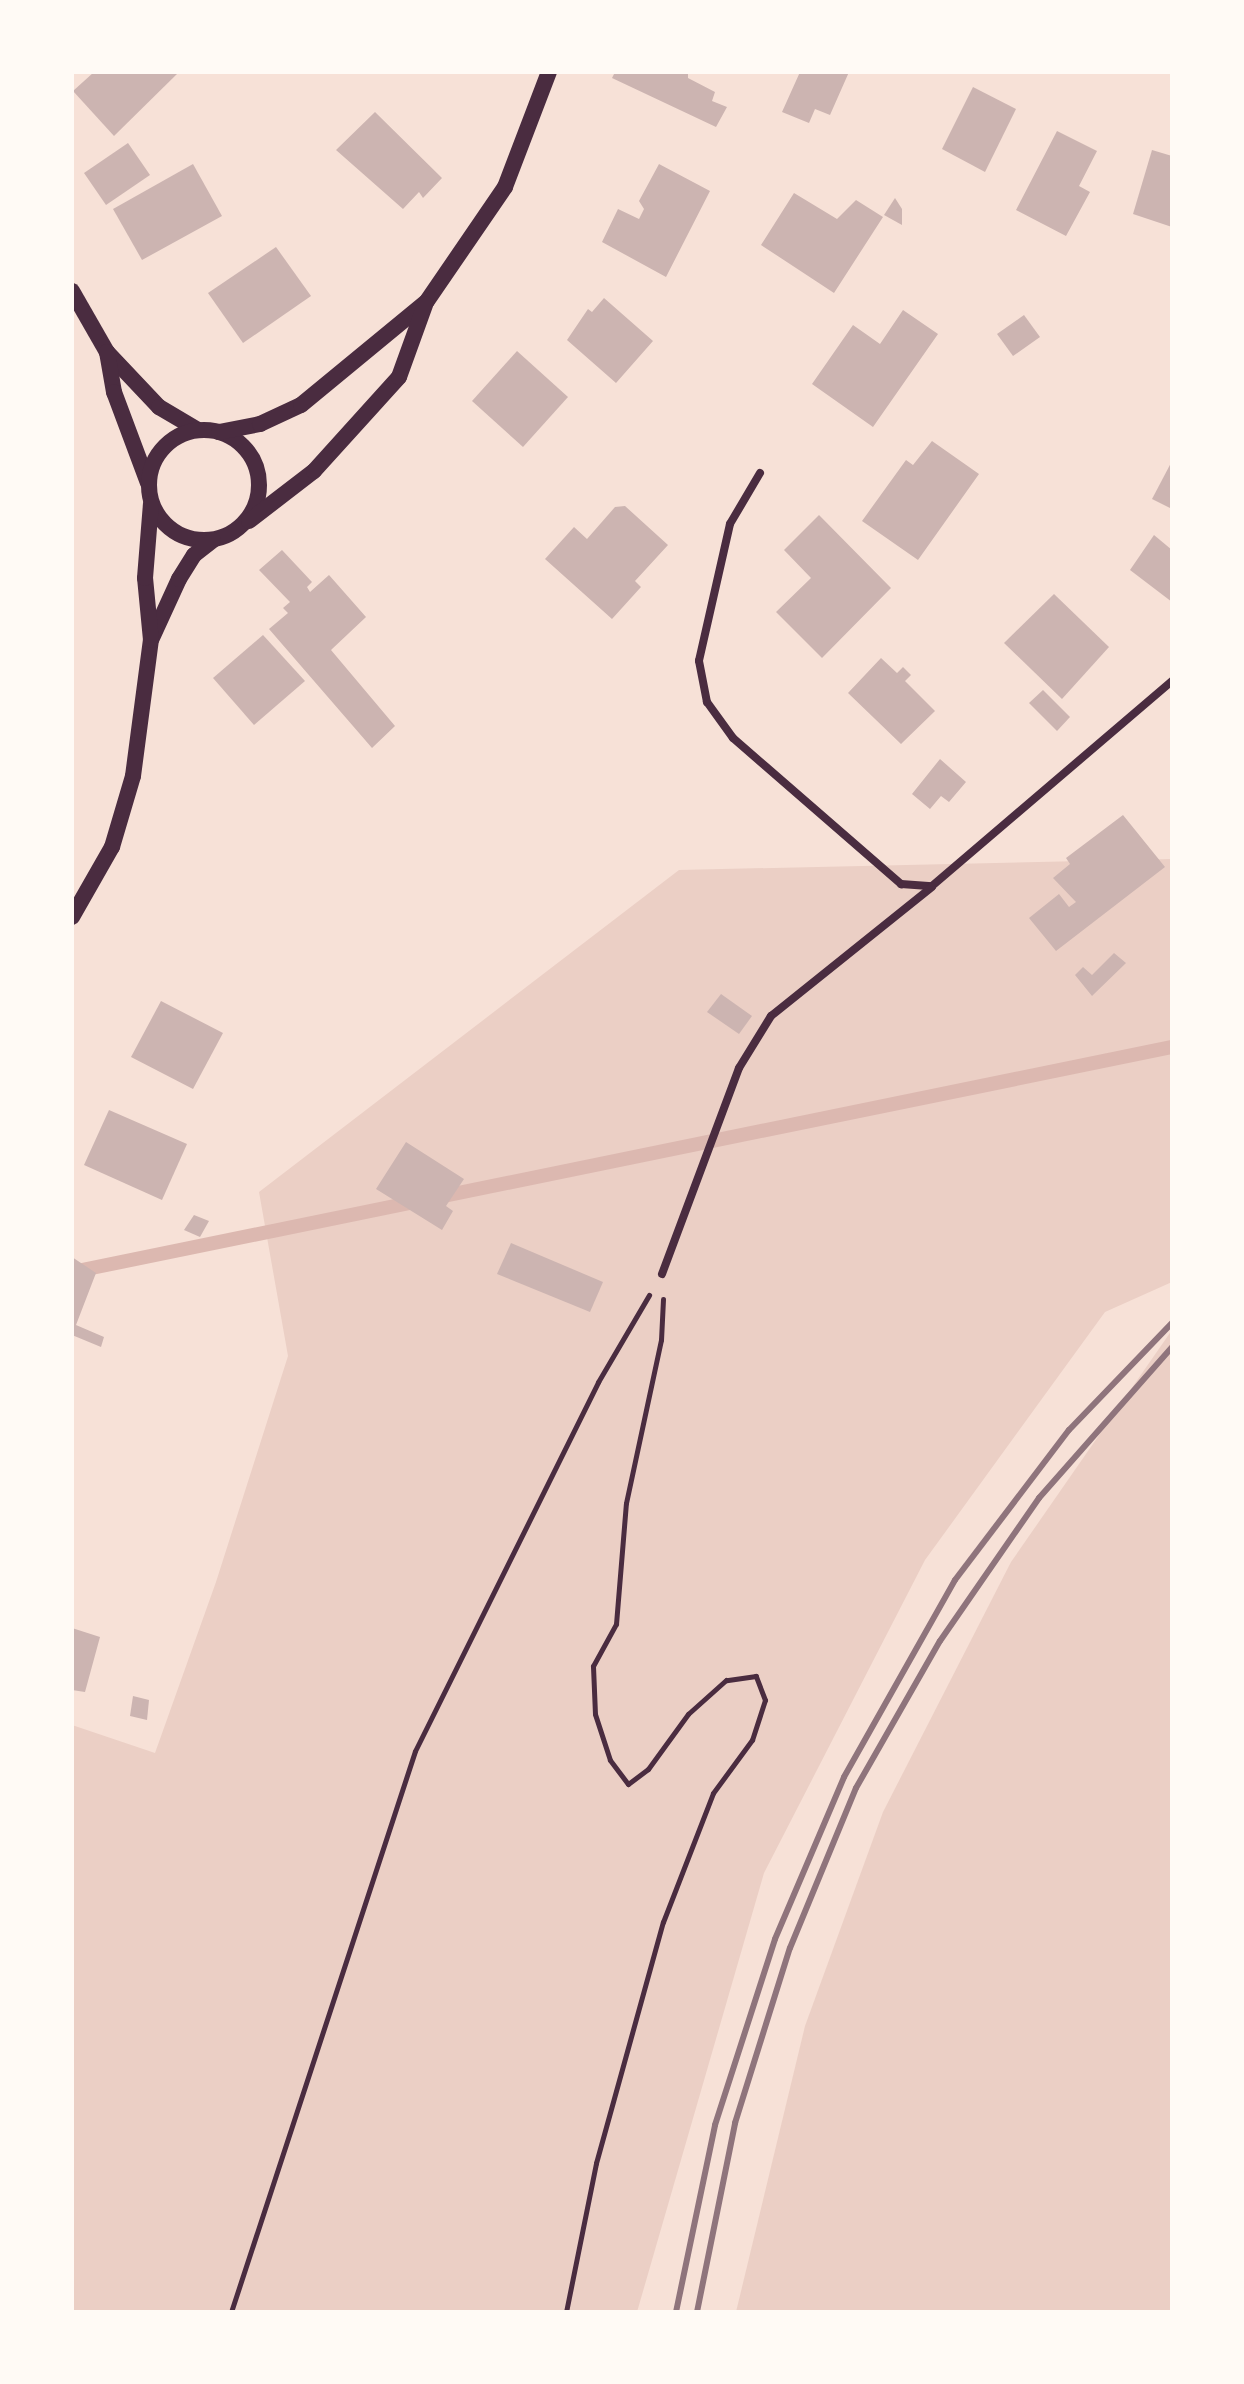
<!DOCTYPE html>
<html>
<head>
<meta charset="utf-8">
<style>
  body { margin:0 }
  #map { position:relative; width:1244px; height:2384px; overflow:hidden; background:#f7e1d7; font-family:"IBM Plex Sans",sans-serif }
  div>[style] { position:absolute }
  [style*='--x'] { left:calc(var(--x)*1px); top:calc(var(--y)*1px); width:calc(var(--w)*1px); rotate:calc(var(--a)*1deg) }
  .green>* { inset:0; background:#ebcfc5 }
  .stream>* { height:14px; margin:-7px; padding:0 7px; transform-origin:7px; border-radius:7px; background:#dcb8b0 }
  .building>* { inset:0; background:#ccb4b1 }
  .path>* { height:5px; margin:-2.5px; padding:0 2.5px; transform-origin:2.5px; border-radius:2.5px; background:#4a2c40 }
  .minor>* { height:8px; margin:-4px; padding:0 4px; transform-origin:4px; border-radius:4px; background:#4a2c40 }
  .secondary>* { height:16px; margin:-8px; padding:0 8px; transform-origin:8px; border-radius:8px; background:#4a2c40 }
  .secondary>.ring { margin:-8px; padding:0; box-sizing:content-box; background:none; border:16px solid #4a2c40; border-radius:50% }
  .rail>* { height:6px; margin:-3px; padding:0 3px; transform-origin:3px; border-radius:3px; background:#8f747c }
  span { translate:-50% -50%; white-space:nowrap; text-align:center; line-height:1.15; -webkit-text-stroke:7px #fffaf5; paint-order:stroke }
  .frame { position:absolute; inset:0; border:74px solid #fffaf5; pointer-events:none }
</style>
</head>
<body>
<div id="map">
  <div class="green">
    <i style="clip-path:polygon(1172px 859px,1172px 1282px,1105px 1312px,925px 1560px,764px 1873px,637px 2312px,72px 2312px,72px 1725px,155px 1753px,216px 1582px,288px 1356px,259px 1192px,679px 870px)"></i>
    <i style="clip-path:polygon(1172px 1330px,1172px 2312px,736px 2312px,805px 2026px,883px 1812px,1011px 1562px)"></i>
  </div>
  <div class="stream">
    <i style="--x:72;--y:1272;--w:1123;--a:-11.56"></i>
  </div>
  <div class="building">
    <i style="clip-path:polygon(94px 72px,179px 72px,114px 136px,73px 91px)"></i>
    <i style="clip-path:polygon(615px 72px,688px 72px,688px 78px,715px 92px,712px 101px,727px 107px,716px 127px,612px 78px)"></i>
    <i style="clip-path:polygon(800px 72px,849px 72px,830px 115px,815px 109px,809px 123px,782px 112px)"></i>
    <i style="clip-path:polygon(973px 87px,1016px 109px,985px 172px,942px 149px)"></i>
    <i style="clip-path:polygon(375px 112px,442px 178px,423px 198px,419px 192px,403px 209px,336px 150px)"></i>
    <i style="clip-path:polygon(1057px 131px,1097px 151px,1079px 186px,1090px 192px,1066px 236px,1016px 210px)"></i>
    <i style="clip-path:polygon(128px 143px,150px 175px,106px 205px,84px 173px)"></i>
    <i style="clip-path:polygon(1152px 150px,1172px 156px,1172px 227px,1133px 214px)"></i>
    <i style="clip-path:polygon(193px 164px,222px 216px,142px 260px,113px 209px)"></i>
    <i style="clip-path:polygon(659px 164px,710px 191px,666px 277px,602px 242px,618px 209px,639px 219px,644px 209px,639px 201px)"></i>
    <i style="clip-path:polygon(794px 193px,837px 219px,856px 200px,883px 217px,834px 293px,761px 245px)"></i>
    <i style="clip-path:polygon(895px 198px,902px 209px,902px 225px,884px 215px)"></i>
    <i style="clip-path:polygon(276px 247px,311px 296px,243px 343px,208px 293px)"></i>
    <i style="clip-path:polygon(604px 298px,653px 341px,616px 383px,567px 340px,588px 309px,592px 312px)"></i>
    <i style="clip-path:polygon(903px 310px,938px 334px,873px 427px,812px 384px,853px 325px,880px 344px)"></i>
    <i style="clip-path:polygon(1024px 315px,1040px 337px,1013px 356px,997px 334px)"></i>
    <i style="clip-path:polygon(517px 351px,568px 397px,523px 447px,472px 401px)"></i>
    <i style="clip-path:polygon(932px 441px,979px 474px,918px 560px,862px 521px,906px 460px,913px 465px)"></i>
    <i style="clip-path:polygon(1172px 461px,1172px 509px,1152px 499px)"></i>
    <i style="clip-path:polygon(625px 506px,668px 545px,635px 581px,641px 587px,612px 619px,545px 559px,574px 527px,587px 539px,615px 507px)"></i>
    <i style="clip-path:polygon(819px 515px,891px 588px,822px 658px,776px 612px,811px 578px,784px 550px)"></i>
    <i style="clip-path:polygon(1154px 535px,1172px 550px,1172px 602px,1130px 570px)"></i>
    <i style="clip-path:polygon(282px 550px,312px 582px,307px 587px,310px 592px,329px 575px,366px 617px,331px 650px,395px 726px,372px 748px,269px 629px,288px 613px,283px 608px,290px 602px,259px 570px)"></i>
    <i style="clip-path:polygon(1054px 594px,1109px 647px,1062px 699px,1004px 643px)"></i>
    <i style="clip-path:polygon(263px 635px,305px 681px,254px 725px,213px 678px)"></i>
    <i style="clip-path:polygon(881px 658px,897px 673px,903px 667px,911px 675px,905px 681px,935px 711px,901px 744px,848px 693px)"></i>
    <i style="clip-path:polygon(1043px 690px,1070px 717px,1057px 731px,1029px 703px)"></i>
    <i style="clip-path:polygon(940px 759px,966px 782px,949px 802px,941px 796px,930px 809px,912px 794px)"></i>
    <i style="clip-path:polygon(1123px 815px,1165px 867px,1056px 951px,1029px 918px,1059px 894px,1069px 907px,1076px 902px,1053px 878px,1070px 864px,1066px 858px)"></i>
    <i style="clip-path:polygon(1114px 953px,1126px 963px,1092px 996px,1075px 975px,1083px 967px,1092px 975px)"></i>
    <i style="clip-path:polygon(721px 994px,752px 1016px,739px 1034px,707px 1012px)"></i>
    <i style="clip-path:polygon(161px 1001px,223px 1033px,193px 1089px,131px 1057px)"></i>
    <i style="clip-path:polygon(109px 1110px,187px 1144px,162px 1200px,84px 1165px)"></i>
    <i style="clip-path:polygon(406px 1142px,464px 1179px,446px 1206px,453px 1211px,442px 1230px,376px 1189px)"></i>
    <i style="clip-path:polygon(194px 1215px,209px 1221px,200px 1237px,184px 1230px)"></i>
    <i style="clip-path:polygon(511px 1243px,603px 1282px,590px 1312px,497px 1274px)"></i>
    <i style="clip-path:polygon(72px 1257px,96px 1273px,76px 1325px,104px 1337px,101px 1347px,72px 1335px)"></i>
    <i style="clip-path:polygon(72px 1628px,100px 1637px,85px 1692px,72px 1690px)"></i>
    <i style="clip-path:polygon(133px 1696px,149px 1700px,147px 1720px,130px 1716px)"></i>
  </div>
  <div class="path">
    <i style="--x:231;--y:2312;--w:590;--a:-71.84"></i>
    <i style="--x:415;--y:1751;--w:412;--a:-63.6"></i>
    <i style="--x:598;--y:1382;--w:101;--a:-59.6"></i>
    <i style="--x:566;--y:2312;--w:152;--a:-78.6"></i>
    <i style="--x:596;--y:2163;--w:250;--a:-74.5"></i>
    <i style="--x:663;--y:1922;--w:138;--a:-68.8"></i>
    <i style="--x:713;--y:1793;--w:66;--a:-53.7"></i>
    <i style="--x:752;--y:1740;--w:42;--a:-72"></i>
    <i style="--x:765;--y:1700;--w:26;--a:-111"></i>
    <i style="--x:756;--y:1676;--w:30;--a:172"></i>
    <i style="--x:726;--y:1680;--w:51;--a:138.2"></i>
    <i style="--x:688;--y:1714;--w:68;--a:126"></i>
    <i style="--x:648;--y:1769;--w:25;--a:143"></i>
    <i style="--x:628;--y:1784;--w:30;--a:-127"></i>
    <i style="--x:610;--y:1760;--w:48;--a:-108.1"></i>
    <i style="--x:595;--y:1714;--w:48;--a:-92.4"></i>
    <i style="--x:593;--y:1666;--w:48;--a:-61.3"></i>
    <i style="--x:616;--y:1624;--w:121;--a:-85.3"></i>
    <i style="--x:626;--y:1503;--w:167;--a:-77.9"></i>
    <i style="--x:661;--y:1340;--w:41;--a:-87.2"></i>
  </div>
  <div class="minor">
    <i style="--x:760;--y:473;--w:59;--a:120.5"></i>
    <i style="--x:730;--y:524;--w:140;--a:102.8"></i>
    <i style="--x:699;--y:661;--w:42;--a:79"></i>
    <i style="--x:707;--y:702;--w:44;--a:54.2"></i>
    <i style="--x:733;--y:738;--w:223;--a:41"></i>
    <i style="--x:901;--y:884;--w:31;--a:4"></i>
    <i style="--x:932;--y:886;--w:316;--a:-40.5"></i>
    <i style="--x:662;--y:1274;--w:220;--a:-69.5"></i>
    <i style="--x:739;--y:1068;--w:61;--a:-58.4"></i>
    <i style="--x:771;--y:1016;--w:206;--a:-38.7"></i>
  </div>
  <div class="secondary">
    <i style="--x:72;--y:291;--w:70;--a:60.2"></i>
    <i style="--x:107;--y:352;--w:76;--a:46.6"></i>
    <i style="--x:159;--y:407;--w:45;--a:30.5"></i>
    <i style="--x:107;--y:352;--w:41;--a:80.1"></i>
    <i style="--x:114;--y:392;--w:97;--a:69.5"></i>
    <i class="ring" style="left:149px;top:430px;width:94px;height:94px"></i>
    <i style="--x:219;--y:432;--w:42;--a:-11"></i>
    <i style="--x:260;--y:424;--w:45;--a:-24.9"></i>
    <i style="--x:301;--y:405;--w:163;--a:-39.5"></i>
    <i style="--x:427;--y:301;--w:138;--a:-55.6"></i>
    <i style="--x:505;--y:187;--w:123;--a:-69.1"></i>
    <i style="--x:249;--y:521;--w:82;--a:-37.6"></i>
    <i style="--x:314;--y:471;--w:127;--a:-47.9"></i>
    <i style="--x:399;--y:377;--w:77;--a:-70.1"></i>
    <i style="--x:152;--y:638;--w:65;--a:-65.4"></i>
    <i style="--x:179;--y:579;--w:28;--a:-58"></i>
    <i style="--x:194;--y:555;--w:24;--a:-38"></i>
    <i style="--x:72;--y:917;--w:81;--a:-60.3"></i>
    <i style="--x:112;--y:847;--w:74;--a:-73.5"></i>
    <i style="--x:133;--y:776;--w:137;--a:-82.5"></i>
    <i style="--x:151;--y:640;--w:62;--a:-95.5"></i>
    <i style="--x:145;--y:578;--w:74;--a:-85.4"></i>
  </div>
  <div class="rail">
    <i style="--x:676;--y:2312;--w:191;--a:-78.2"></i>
    <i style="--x:715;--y:2125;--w:195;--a:-72.1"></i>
    <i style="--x:775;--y:1939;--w:176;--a:-66.9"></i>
    <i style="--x:844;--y:1777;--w:226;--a:-60.6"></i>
    <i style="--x:955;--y:1580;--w:188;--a:-52.8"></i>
    <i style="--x:1069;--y:1430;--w:149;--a:-46.1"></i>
    <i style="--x:697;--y:2312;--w:193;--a:-78.6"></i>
    <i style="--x:735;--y:2123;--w:183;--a:-72.6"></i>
    <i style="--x:790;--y:1948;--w:173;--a:-67.6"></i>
    <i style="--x:856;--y:1788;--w:169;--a:-60.3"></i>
    <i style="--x:940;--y:1641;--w:174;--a:-55.3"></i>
    <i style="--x:1039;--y:1498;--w:201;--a:-48.6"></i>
  </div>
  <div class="frame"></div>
</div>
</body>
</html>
